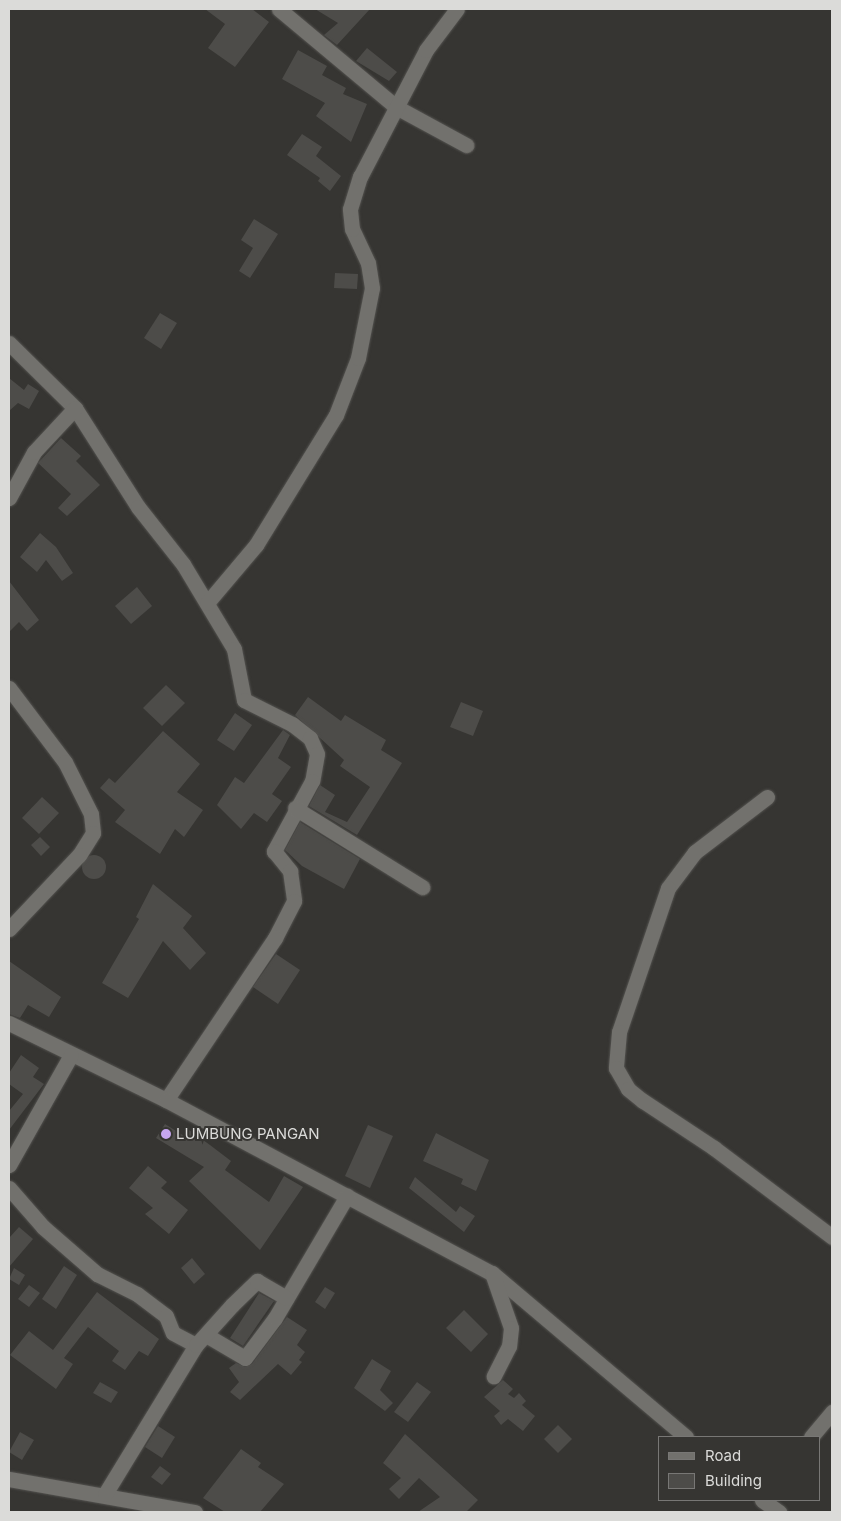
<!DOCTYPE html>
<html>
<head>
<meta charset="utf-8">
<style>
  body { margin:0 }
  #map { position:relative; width:841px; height:1521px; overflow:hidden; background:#363532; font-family:Inter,sans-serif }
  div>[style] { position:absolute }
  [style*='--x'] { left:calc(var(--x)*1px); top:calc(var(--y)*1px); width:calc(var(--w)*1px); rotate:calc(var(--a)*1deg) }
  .building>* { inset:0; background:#4d4c49 }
  .round { border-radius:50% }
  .roads { filter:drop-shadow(0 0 1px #53524f) drop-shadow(0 0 1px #53524f) }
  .minor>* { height:15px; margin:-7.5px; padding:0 7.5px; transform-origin:7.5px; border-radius:7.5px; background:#72716d }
  .dots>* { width:14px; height:14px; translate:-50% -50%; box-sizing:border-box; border:2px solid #363532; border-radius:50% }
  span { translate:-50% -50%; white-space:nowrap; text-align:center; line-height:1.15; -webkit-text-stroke:4px #363532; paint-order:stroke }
  .poi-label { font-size:15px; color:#dbdbd9 }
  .left { translate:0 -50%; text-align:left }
  .frame { position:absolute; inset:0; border:10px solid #dbdbd9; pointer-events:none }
  .legend { position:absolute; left:658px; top:1436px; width:162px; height:65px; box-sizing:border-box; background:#363532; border:1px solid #787775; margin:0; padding:6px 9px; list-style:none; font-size:15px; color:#dbdbd9 }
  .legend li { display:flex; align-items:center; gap:10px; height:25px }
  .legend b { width:25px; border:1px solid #787775 }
</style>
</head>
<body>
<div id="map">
  <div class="building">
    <i style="clip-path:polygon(205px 9px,252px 9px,269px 22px,235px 67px,208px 48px,225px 24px)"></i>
    <i style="clip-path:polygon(315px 9px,370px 9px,337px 45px,324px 35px,338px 23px)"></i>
    <i style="clip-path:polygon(367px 48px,397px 72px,389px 81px,356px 61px)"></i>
    <i style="clip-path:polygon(298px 50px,327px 66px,322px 75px,346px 88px,343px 94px,367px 104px,351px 142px,316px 116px,325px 103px,282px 79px)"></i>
    <i style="clip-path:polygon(302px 134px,322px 147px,316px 156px,341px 176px,330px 191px,318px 181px,320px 178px,287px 155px)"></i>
    <i style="clip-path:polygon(254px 219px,278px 234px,250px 278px,239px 271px,253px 248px,241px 240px)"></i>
    <i style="clip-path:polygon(335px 273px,358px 274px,357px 289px,334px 288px)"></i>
    <i style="clip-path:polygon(160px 313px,177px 323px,161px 349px,144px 338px)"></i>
    <i style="clip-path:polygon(9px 378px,24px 390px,28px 384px,39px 391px,29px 409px,18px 403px,9px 411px)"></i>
    <i style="clip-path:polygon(61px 438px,81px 456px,76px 461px,100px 485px,67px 516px,58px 508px,71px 494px,38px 463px)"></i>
    <i style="clip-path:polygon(40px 533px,56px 547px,73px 573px,62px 581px,46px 560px,37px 572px,20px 557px)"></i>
    <i style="clip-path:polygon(9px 581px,39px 620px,27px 631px,19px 622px,9px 632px)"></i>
    <i style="clip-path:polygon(137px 587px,152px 606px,131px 624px,115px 606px)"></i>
    <i style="clip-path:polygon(166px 685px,185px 703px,162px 726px,143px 708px)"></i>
    <i style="clip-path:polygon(308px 697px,341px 721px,345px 715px,386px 740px,381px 750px,402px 763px,357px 835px,309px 806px,320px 785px,335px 795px,325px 812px,347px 822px,370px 787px,340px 766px,344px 760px,295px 715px)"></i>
    <i style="clip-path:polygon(461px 702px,483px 711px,473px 736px,450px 727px)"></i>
    <i style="clip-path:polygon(235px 713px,252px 725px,234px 751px,217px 740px)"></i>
    <i style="clip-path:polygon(283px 730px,290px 735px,278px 758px,291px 767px,272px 794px,282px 801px,267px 822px,254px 813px,241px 829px,217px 805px,235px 777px,244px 783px)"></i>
    <i style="clip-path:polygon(163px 731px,200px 764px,177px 792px,203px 810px,184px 837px,175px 829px,160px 854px,115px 822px,125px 810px,100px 788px,109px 778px,115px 783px)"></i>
    <i style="clip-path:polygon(42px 797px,59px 813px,39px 834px,22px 818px)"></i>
    <i style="clip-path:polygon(300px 822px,360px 859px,344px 889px,302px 866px,285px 850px)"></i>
    <i style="clip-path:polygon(40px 837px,50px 847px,41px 856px,31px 845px)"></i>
    <i class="round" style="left:82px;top:855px;width:24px;height:24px"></i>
    <i style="clip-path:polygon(153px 884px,192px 916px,183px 928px,206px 953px,190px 970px,163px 941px,128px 998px,102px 983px,139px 919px,136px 917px)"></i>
    <i style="clip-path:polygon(276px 954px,300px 970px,278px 1004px,253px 987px)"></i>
    <i style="clip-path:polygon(9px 961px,61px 997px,49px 1017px,28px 1005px,20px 1018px,9px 1014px)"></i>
    <i style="clip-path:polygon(21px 1055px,39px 1068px,33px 1077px,44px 1084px,9px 1130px,9px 1111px,23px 1094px,9px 1084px,9px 1073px)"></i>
    <i style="clip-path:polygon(165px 1124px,184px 1136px,189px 1130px,210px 1145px,231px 1161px,225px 1170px,269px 1202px,284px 1176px,303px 1187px,260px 1250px,189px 1181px,204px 1167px,156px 1138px)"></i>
    <i style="clip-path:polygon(368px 1125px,393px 1136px,370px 1188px,345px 1176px)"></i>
    <i style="clip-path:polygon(436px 1133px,489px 1160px,476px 1191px,461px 1184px,463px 1179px,423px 1161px)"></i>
    <i style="clip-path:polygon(148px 1166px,167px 1182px,161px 1188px,188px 1210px,169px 1234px,145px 1214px,153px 1208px,129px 1188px)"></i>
    <i style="clip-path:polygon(415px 1177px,456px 1212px,460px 1206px,475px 1216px,464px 1232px,409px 1188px)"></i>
    <i style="clip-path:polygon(19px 1227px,33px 1239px,9px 1267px,9px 1238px)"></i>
    <i style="clip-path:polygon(192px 1258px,205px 1274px,194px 1284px,181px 1268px)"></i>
    <i style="clip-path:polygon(64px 1266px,77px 1275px,56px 1309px,42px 1299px)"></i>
    <i style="clip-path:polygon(14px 1268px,25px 1275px,19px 1285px,9px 1279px)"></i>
    <i style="clip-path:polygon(29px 1285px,40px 1293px,29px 1307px,18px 1299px)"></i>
    <i style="clip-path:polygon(325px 1287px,335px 1293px,325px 1309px,315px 1302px)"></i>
    <i style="clip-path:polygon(97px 1292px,159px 1339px,148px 1356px,139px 1351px,125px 1370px,112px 1361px,119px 1351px,88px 1327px,64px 1358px,73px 1364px,56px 1389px,10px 1355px,29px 1331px,53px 1350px)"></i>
    <i style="clip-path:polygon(259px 1293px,274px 1301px,243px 1346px,230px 1338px)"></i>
    <i style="clip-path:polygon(464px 1310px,488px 1334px,471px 1352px,446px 1328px)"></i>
    <i style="clip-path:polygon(287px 1317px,307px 1330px,297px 1345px,305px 1352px,299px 1360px,302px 1362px,291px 1375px,278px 1364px,240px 1400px,230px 1392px,239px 1382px,229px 1368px,236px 1363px,245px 1367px,252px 1364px)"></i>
    <i style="clip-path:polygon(372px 1359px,391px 1371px,380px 1390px,393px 1403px,385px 1411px,354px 1388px)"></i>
    <i style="clip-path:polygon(503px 1380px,513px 1389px,508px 1394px,514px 1398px,519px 1393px,526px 1401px,522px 1405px,535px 1416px,523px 1431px,508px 1419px,501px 1425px,494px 1416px,500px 1411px,484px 1397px)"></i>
    <i style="clip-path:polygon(100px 1382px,118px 1392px,111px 1403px,93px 1393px)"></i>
    <i style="clip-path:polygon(417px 1382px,431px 1392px,408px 1422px,394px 1412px)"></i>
    <i style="clip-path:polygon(558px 1425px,572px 1439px,558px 1453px,544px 1439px)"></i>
    <i style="clip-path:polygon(158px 1426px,175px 1437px,162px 1458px,145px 1447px)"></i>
    <i style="clip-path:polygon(20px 1432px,34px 1440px,22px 1460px,9px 1452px)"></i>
    <i style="clip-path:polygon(405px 1434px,478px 1500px,466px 1512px,418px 1512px,440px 1497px,419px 1478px,399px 1499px,389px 1489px,401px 1478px,383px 1463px)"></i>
    <i style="clip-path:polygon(241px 1449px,261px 1463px,258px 1467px,284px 1484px,260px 1512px,225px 1512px,203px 1498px)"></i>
    <i style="clip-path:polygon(160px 1466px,171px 1474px,162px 1485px,151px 1477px)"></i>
  </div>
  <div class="roads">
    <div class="minor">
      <i style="--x:279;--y:9;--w:153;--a:39.9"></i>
      <i style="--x:396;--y:107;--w:80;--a:28.5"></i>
      <i style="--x:9;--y:343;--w:93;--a:44.6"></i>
      <i style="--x:75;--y:408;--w:117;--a:57.5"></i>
      <i style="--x:138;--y:507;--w:73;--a:51.7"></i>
      <i style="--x:183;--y:564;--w:99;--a:59"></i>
      <i style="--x:234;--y:649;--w:52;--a:78.9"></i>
      <i style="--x:244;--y:700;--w:54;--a:26.6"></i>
      <i style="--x:292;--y:724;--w:23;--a:38"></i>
      <i style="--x:310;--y:738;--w:17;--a:66"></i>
      <i style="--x:317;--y:754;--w:27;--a:100"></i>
      <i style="--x:312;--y:781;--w:80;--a:118.5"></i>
      <i style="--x:274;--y:851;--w:26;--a:51"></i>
      <i style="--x:290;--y:871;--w:30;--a:82"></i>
      <i style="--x:294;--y:901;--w:42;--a:117.2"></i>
      <i style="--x:275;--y:938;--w:195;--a:123.9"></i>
      <i style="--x:9;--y:498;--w:52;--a:-61.5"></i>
      <i style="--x:34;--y:452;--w:60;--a:-47"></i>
      <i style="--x:207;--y:603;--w:76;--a:-49.8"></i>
      <i style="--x:256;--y:545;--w:153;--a:-58.4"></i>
      <i style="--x:336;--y:415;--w:61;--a:-68.9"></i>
      <i style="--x:358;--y:358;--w:71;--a:-78.7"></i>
      <i style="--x:372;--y:288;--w:25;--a:-99"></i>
      <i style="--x:368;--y:263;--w:38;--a:-115"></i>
      <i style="--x:352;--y:229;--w:20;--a:-96"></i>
      <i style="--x:350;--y:209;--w:34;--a:-73"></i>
      <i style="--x:360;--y:177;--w:143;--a:-62.5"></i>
      <i style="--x:426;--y:50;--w:51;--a:-52.9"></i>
      <i style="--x:9;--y:688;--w:93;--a:52.9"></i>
      <i style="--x:65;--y:762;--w:58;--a:63.4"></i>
      <i style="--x:91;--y:814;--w:19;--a:84"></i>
      <i style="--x:93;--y:833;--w:26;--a:122"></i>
      <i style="--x:79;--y:855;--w:102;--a:133.4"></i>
      <i style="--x:767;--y:797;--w:91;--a:142.6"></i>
      <i style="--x:695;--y:852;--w:45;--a:126.9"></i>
      <i style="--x:668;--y:888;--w:152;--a:108.8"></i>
      <i style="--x:619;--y:1032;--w:36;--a:95"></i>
      <i style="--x:616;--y:1068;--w:24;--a:60"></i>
      <i style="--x:628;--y:1089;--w:19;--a:39"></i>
      <i style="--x:643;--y:1101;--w:85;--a:33.5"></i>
      <i style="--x:714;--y:1148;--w:148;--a:37"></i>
      <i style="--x:295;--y:808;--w:150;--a:31.9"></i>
      <i style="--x:9;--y:1023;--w:175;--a:26.1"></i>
      <i style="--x:166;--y:1100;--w:369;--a:28"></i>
      <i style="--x:492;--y:1273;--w:254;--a:40.2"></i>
      <i style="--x:9;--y:1165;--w:126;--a:-60.6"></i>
      <i style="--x:9;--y:1188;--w:52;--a:48.9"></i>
      <i style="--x:43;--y:1227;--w:72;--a:41"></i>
      <i style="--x:97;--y:1274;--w:45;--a:26.6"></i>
      <i style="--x:137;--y:1294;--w:36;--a:37"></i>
      <i style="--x:166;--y:1316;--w:18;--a:68"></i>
      <i style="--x:173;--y:1333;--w:26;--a:28"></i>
      <i style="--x:492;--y:1273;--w:58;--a:70.9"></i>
      <i style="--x:511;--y:1328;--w:18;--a:96"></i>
      <i style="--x:509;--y:1346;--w:34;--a:117"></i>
      <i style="--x:206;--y:1335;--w:45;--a:30.5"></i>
      <i style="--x:245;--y:1358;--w:50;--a:-53.1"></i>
      <i style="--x:275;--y:1318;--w:142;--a:-59.5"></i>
      <i style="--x:811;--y:1437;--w:33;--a:-50"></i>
      <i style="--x:9;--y:1479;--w:189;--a:10.1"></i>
      <i style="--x:105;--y:1494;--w:175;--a:-58.6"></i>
      <i style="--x:196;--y:1345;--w:54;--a:-48"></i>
      <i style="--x:232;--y:1305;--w:35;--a:-44"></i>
      <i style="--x:257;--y:1281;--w:34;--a:30"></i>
      <i style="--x:762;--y:1500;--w:21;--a:35"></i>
    </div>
  </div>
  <div class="dots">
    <i style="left:166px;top:1134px;background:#c7a6f0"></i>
  </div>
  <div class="poi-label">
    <span class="left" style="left:176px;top:1134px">LUMBUNG PANGAN</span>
  </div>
  <div class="frame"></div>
  <ul class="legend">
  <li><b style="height:6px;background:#72716d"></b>Road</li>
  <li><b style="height:14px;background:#4d4c49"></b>Building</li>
  </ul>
</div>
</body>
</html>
